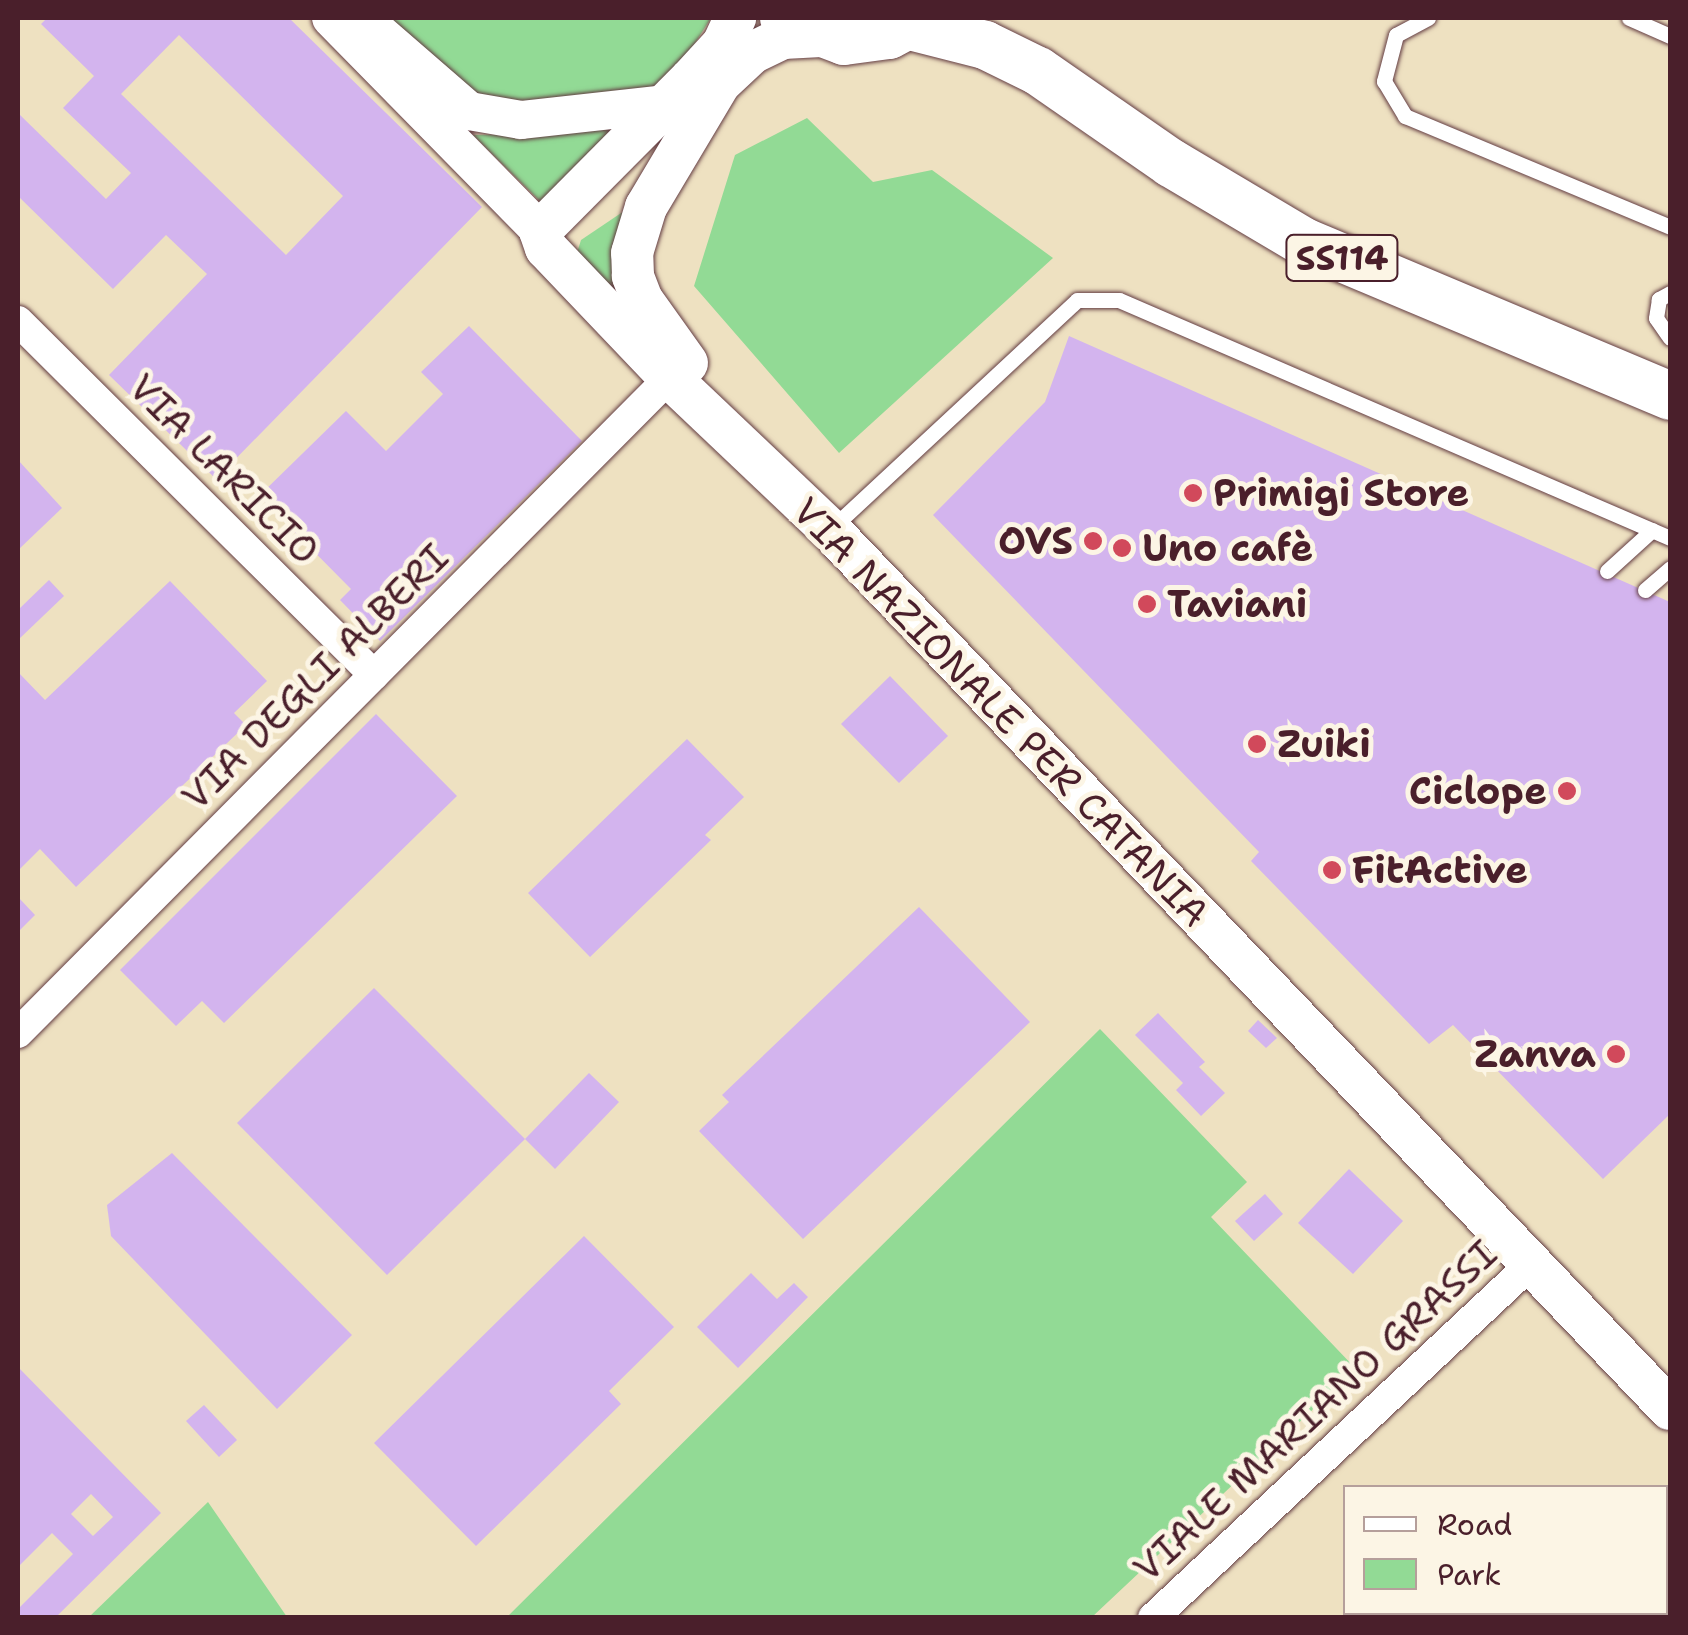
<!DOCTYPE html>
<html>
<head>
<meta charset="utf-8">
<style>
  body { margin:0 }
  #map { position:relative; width:1688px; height:1635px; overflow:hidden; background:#eee1c1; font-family:"Shantell Sans",sans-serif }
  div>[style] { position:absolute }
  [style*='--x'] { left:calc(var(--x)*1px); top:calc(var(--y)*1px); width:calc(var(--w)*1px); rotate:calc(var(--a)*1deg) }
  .green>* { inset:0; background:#92da95 }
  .building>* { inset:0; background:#d3b4ee }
  .roads { filter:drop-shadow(0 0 2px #633c42) drop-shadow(0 0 2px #633c42) }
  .service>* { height:15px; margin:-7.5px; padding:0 7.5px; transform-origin:7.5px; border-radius:7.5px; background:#fff }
  .minor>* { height:30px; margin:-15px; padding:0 15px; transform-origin:15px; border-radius:15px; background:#fff }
  .tertiary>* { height:38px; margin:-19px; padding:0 19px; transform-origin:19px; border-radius:19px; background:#fff }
  .secondary>* { height:42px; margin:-21px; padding:0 21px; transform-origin:21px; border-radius:21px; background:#fff }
  .primary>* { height:48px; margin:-24px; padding:0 24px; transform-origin:24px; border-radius:24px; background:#fff }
  .dots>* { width:28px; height:28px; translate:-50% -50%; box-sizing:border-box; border:5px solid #fcf5e5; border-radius:50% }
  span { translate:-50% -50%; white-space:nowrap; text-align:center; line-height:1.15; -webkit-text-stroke:10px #fcf5e5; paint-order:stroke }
  .shield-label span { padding:2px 8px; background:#fcf5e5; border:2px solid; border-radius:8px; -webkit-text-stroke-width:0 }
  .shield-label { font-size:35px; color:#4a1f2b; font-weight:700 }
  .street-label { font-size:38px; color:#4a1f2b }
  .poi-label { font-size:38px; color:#4a1f2b; font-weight:700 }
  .left { translate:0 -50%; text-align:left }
  .right { translate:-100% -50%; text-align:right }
  .frame { position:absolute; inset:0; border:20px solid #4a1f2b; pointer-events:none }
  .legend { position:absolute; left:1343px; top:1485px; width:325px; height:130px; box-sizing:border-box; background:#fcf5e5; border:2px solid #b59f9b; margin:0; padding:12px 18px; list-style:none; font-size:30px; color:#4a1f2b }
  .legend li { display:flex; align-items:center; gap:20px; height:50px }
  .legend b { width:50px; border:2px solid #b59f9b }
</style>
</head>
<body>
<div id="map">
  <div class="green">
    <i style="clip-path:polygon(381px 18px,711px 18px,676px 73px,648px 90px,577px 104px,493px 101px,449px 79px)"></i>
    <i style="clip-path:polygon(807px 118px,873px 182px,932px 170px,1053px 258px,839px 453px,694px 286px,735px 155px)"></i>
    <i style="clip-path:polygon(621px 129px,546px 207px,473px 135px,518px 134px)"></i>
    <i style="clip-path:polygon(633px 205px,619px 276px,612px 298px,575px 259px,581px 240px)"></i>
    <i style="clip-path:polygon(1100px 1029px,1247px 1182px,1211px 1217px,1356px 1369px,1092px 1617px,507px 1617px)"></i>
    <i style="clip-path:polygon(208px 1502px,287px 1617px,89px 1617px)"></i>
  </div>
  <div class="building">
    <i style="clip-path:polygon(evenodd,47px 18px,289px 18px,482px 207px,216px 479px,109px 375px,207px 274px,166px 235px,113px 289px,18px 196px,18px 113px,106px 199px,131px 173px,63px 108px,94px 76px,41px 24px,47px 18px,179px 35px,343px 196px,286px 255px,121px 94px,179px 35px)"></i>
    <i style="clip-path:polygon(469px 326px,582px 441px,380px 641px,340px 600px,351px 589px,259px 496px,346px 411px,386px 451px,443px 394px,421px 372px)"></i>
    <i style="clip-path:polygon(1069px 336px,1670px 602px,1670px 1114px,1603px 1179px,1453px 1025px,1429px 1044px,1251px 861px,1259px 852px,933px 515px,1045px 402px)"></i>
    <i style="clip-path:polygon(18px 460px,62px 508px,18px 550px)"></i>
    <i style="clip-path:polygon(49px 580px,64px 596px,18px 640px,18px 610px)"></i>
    <i style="clip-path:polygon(170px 581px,267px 681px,234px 713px,246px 725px,76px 887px,40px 849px,18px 871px,18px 672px,45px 700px)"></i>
    <i style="clip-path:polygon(890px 676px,948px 736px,899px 783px,841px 724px)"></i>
    <i style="clip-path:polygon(376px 714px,457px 796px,224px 1023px,202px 1001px,176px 1026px,120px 970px)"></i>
    <i style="clip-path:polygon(687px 739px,744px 797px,705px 835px,711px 840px,590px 957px,528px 893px)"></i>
    <i style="clip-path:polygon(18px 897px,35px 915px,18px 932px)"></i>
    <i style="clip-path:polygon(919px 907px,1030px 1022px,803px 1239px,699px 1131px,729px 1102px,722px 1095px)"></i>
    <i style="clip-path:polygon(374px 988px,525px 1139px,387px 1275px,237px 1123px)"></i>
    <i style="clip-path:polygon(1158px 1013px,1205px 1062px,1199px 1067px,1225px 1093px,1201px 1116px,1176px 1090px,1183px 1083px,1135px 1035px)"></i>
    <i style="clip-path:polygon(1258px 1020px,1277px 1038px,1266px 1048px,1248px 1031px)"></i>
    <i style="clip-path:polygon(589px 1073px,619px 1102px,555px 1169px,525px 1139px)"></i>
    <i style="clip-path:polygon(172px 1153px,352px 1335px,277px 1409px,111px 1236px,107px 1205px)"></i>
    <i style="clip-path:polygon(1349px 1169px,1403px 1221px,1353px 1274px,1298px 1223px)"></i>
    <i style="clip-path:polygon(1265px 1194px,1283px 1214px,1254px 1241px,1235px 1221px)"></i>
    <i style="clip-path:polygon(584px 1236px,674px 1327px,609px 1391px,621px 1404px,476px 1546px,374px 1443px)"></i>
    <i style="clip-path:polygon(751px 1273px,777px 1299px,794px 1283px,808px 1297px,738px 1368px,697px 1327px)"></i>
    <i style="clip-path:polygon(evenodd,18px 1367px,161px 1513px,55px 1618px,18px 1618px,18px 1609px,73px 1554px,52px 1533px,18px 1567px,18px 1367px,91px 1494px,113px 1517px,93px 1536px,71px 1514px,91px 1494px)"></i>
    <i style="clip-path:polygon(204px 1405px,237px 1440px,219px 1457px,186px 1421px)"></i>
    <i style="clip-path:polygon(1519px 1612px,1550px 1612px,1545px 1618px)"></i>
  </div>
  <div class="roads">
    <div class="service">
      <i style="--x:1428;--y:18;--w:36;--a:152"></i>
      <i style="--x:1396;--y:35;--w:48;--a:104.6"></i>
      <i style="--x:1384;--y:81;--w:41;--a:59"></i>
      <i style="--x:1405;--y:116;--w:287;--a:22.7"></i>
      <i style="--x:1629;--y:18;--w:45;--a:23.7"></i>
      <i style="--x:1670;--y:293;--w:13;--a:151"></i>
      <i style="--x:1659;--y:299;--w:19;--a:99"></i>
      <i style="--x:1656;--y:318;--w:24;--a:55"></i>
      <i style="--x:833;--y:527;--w:333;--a:-42.9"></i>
      <i style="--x:1077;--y:300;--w:42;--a:0"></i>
      <i style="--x:1119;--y:300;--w:600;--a:23.36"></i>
      <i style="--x:1607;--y:571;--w:61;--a:-42.3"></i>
      <i style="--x:1645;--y:590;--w:33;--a:-41"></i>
    </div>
    <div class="minor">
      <i style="--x:18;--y:321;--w:502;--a:44.84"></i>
      <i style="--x:18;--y:1033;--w:942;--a:-45.17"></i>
      <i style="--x:1153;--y:1618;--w:519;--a:-43.13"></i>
    </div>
    <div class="tertiary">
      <i style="--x:331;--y:18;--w:298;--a:45.5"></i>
      <i style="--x:362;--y:18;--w:142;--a:41"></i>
      <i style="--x:469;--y:111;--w:53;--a:9.8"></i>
      <i style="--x:521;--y:120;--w:146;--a:-6.3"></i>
    </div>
    <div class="secondary">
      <i style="--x:540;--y:231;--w:18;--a:71"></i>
      <i style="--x:546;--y:248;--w:180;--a:46.4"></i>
      <i style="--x:670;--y:378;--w:221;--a:43.5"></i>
      <i style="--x:830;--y:530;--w:1216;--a:46.3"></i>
      <i style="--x:540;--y:231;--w:214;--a:-45.2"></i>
      <i style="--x:691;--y:79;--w:47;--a:-47.6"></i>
      <i style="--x:723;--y:44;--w:29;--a:-65"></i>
      <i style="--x:687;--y:363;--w:77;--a:-125.5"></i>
      <i style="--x:642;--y:300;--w:26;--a:-111"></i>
      <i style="--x:633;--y:276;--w:23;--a:-92"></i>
      <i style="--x:632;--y:253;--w:48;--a:-73.1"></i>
      <i style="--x:646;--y:207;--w:144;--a:-59.2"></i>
      <i style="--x:720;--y:83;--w:44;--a:-43.2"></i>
      <i style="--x:752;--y:53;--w:34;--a:-26"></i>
      <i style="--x:783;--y:38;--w:38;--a:-3"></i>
    </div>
    <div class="primary">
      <i style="--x:784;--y:18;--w:64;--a:21"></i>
      <i style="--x:844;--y:41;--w:45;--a:-7.6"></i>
      <i style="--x:889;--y:35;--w:36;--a:-28"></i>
      <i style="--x:910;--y:26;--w:77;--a:14.2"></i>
      <i style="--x:985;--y:45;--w:59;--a:26.1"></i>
      <i style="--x:1038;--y:71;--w:162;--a:34.7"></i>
      <i style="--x:1171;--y:163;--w:155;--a:30.7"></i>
      <i style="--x:1304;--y:242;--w:397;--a:22.8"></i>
    </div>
  </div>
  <div class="dots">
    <i style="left:1193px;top:493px;background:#d1495b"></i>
    <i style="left:1093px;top:541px;background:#d1495b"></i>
    <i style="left:1122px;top:548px;background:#d1495b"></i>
    <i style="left:1147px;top:604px;background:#d1495b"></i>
    <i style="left:1257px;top:744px;background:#d1495b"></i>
    <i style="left:1567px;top:791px;background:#d1495b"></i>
    <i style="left:1332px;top:870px;background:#d1495b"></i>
    <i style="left:1616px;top:1054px;background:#d1495b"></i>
  </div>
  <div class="shield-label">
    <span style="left:1342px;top:258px">SS114</span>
  </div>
  <div class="street-label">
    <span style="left:224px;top:469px;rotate:45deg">VIA LARICIO</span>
    <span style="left:315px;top:677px;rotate:-45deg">VIA DEGLI ALBERI</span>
    <span style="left:1001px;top:712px;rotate:46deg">VIA NAZIONALE PER CATANIA</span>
    <span style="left:1315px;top:1411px;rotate:-43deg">VIALE MARIANO GRASSI</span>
  </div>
  <div class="poi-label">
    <span class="left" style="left:1213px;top:493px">Primigi Store</span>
    <span class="right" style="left:1073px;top:541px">OVS</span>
    <span class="left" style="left:1142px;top:548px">Uno cafè</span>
    <span class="left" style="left:1167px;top:604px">Taviani</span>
    <span class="left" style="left:1277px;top:744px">Zuiki</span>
    <span class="right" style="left:1547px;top:791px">Ciclope</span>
    <span class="left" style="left:1352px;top:870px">FitActive</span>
    <span class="right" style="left:1596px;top:1054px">Zanva</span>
  </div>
  <div class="frame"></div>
  <ul class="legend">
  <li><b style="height:12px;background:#fff"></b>Road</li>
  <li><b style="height:28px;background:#92da95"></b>Park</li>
  </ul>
</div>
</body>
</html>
